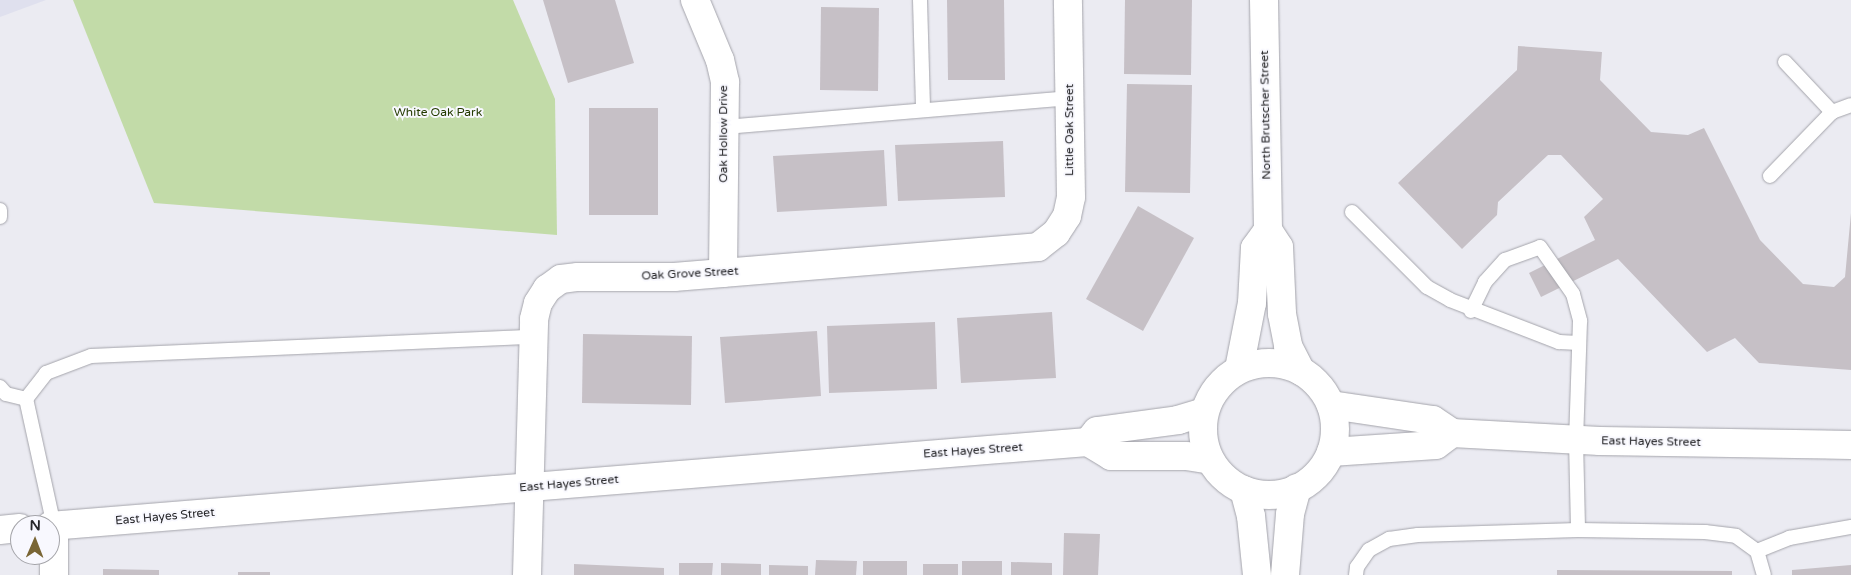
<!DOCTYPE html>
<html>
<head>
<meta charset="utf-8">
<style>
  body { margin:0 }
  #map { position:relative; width:1851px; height:575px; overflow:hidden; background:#ebebf2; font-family:"Varela Round",sans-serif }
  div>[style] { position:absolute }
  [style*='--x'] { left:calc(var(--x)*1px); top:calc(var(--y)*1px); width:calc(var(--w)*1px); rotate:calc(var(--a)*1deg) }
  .built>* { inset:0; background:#dfe0ee }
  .green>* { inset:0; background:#c2dba8 }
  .building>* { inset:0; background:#c6c0c6 }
  .roads { filter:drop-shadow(0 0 1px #a4a4ab) drop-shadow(0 0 1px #a4a4ab) }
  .service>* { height:14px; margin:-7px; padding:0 7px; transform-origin:7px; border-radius:7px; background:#fff }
  .minor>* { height:28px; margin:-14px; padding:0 14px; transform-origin:14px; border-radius:14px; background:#fff }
  .tertiary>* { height:28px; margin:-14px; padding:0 14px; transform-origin:14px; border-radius:14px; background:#fff }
  .tertiary>.ring { margin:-14px; padding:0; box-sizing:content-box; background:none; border:28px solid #fff; border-radius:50% }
  span { translate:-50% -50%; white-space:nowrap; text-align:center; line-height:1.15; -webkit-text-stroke:4px #f8f8fe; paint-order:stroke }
  .park-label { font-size:12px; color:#243b00 }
  .street-label { font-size:12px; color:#262629 }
  .north { position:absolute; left:10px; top:515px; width:50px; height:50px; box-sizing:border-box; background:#f8f8fe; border:1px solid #a4a4a9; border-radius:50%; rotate:1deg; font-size:14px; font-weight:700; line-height:20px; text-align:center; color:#262629 }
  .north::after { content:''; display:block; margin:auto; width:18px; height:22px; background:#7a6635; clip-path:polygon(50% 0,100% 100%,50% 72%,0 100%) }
</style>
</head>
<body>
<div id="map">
  <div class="built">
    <i style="clip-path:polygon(0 0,46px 0,0 17px)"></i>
  </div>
  <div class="green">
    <i style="clip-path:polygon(73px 0,513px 0,555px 99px,557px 235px,154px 203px)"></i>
  </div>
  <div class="building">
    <i style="clip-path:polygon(543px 0,615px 0,634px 63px,568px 83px)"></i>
    <i style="clip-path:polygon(947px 0,1004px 0,1005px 80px,948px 80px)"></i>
    <i style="clip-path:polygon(1125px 0,1192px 0,1191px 75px,1124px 74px)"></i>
    <i style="clip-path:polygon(821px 7px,879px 8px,878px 91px,820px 90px)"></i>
    <i style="clip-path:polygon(1518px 46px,1602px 52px,1600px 80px,1651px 132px,1688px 135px,1704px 128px,1760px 240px,1803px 284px,1834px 287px,1845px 277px,1851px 213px,1851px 370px,1759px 363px,1735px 338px,1707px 352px,1618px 259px,1541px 297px,1529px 273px,1595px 240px,1584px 217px,1603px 199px,1561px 155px,1548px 155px,1498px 202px,1497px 215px,1462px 249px,1398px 183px,1517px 70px)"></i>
    <i style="clip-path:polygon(1127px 84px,1192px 85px,1190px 193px,1125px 192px)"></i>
    <i style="clip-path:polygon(589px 108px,658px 108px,658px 215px,589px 215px)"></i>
    <i style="clip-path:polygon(1003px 141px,1005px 197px,898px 201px,895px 145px)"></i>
    <i style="clip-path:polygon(884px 150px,887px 206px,777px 212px,773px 156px)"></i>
    <i style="clip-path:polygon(1138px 206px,1194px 238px,1143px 331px,1086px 299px)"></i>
    <i style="clip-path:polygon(1052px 312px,1056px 378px,961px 383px,957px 318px)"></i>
    <i style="clip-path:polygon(935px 322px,937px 389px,829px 393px,827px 326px)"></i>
    <i style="clip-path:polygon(817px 331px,821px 396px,725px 403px,720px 337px)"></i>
    <i style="clip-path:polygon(583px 334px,692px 336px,691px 405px,582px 403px)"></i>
    <i style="clip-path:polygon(1064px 533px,1100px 534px,1098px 575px,1063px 575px)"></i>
    <i style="clip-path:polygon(816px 560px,857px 561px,856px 575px,815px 575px)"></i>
    <i style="clip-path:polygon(863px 561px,907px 561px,907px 575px,863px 575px)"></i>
    <i style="clip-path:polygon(962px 561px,1002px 561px,1002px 575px,962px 575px)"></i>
    <i style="clip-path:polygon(1011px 562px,1052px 563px,1052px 575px,1011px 575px)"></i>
    <i style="clip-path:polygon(679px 563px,713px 563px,712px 575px,679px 575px)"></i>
    <i style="clip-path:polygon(721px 563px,761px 564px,761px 575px,721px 575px)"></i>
    <i style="clip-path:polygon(574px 564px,664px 568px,664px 575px,574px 575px)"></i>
    <i style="clip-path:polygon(923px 564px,958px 564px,958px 575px,923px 575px)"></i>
    <i style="clip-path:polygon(769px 565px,808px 566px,808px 575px,769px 575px)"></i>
    <i style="clip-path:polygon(1851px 565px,1851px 575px,1792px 575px,1792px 570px)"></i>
    <i style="clip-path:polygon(103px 569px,159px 570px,159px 575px,103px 575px)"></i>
    <i style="clip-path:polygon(1557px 570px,1732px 571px,1732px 575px,1557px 575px)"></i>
    <i style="clip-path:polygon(238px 572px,270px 572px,270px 575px,238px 575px)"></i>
  </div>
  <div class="roads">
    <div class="service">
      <i style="--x:920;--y:0;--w:110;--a:88.4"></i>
      <i style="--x:1785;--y:62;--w:69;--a:46.8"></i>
      <i style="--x:726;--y:127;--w:345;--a:-4.8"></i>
      <i style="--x:1770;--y:176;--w:89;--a:-45.9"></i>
      <i style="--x:1832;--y:112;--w:20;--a:-20"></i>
      <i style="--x:0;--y:210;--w:7;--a:90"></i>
      <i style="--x:1352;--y:212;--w:106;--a:45"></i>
      <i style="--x:1427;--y:287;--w:26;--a:29"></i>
      <i style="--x:1450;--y:300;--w:117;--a:21.1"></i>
      <i style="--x:1559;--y:342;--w:20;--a:3"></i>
      <i style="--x:1471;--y:311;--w:32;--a:-64"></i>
      <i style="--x:1485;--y:282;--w:30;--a:-48"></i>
      <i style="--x:1505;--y:260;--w:37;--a:-20"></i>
      <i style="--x:1540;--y:247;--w:57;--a:54.9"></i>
      <i style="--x:1573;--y:294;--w:28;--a:75"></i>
      <i style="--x:1580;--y:321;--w:119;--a:91.9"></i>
      <i style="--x:1576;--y:440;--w:90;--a:88.7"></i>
      <i style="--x:0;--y:387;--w:9;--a:49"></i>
      <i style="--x:6;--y:394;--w:21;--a:14"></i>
      <i style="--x:54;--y:526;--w:130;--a:-102.4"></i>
      <i style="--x:26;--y:399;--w:33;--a:-52"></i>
      <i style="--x:46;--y:373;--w:48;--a:-20.7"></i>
      <i style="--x:91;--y:356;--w:442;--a:-2.5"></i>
      <i style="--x:1757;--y:551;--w:35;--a:-22"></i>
      <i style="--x:1789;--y:538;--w:63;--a:-10.1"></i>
      <i style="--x:1356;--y:575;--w:8;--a:-83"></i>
      <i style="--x:1357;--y:567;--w:21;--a:-55"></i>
      <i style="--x:1369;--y:550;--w:23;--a:-29"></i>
      <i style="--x:1389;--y:539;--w:29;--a:-8"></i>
      <i style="--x:1418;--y:535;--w:160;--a:-1.8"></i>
      <i style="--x:1578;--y:530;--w:127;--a:0.9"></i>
      <i style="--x:1705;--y:532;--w:31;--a:7"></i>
      <i style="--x:1736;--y:536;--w:26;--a:36"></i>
      <i style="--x:1757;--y:551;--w:25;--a:74"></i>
    </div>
    <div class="minor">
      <i style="--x:695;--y:0;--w:65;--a:67.4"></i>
      <i style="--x:720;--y:60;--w:23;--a:77"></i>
      <i style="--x:725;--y:82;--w:191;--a:90.6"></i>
      <i style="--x:54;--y:526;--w:49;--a:90"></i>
      <i style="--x:527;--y:575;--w:256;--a:-88.4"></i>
      <i style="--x:534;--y:319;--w:16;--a:-76"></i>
      <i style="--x:538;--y:303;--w:17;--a:-57"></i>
      <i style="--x:547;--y:289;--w:17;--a:-36"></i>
      <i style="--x:561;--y:279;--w:17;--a:-7"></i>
      <i style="--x:578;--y:277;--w:96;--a:0"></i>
      <i style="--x:674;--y:277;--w:365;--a:-4.7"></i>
      <i style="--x:1038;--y:247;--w:23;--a:-38"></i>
      <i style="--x:1056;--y:233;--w:20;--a:-57"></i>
      <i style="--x:1067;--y:216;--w:19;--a:-78"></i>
      <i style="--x:1071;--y:197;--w:197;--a:-90.9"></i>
    </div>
    <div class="tertiary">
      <i style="--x:1264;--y:0;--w:230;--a:89"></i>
      <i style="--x:1268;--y:230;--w:20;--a:57"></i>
      <i style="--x:1279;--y:247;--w:67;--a:87.4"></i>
      <i style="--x:1282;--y:314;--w:33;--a:79"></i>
      <i style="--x:1288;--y:346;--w:28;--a:63"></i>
      <i class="ring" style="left:1203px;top:363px;width:104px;height:104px"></i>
      <i style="--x:1239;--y:369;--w:67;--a:-78.9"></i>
      <i style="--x:1252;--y:303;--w:55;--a:-86.9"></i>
      <i style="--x:1255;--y:248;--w:22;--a:-54"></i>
      <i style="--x:1331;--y:405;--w:103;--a:8.4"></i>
      <i style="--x:1433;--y:420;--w:23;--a:34"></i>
      <i style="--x:1452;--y:433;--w:148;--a:3.1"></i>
      <i style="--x:1600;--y:441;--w:251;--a:0.9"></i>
      <i style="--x:1088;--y:442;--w:14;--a:-51"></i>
      <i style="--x:1097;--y:431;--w:82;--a:-7.7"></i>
      <i style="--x:1178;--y:420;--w:27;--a:-17"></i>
      <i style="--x:1331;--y:452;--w:105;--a:-3.8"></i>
      <i style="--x:1436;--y:445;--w:20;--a:-37"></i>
      <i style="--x:1244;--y:490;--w:27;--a:75"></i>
      <i style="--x:1251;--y:516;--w:59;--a:84.2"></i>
      <i style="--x:50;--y:526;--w:1041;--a:-4.63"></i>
      <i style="--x:1088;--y:442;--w:27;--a:31"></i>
      <i style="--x:1111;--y:456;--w:75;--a:0"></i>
      <i style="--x:1186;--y:456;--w:24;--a:9"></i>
      <i style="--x:0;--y:530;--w:20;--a:-6"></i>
      <i style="--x:1285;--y:575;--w:61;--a:-85.3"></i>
      <i style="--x:1290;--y:514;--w:27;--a:-75"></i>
    </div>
  </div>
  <div class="park-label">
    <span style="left:438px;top:113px">White Oak Park</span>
  </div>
  <div class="street-label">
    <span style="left:1266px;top:115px;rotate:-91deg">North Brutscher Street</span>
    <span style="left:1070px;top:130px;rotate:-90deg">Little Oak Street</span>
    <span style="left:724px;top:134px;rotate:-90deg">Oak Hollow Drive</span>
    <span style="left:690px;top:274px;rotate:-3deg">Oak Grove Street</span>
    <span style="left:1651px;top:442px;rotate:1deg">East Hayes Street</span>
    <span style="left:973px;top:451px;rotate:-4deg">East Hayes Street</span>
    <span style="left:569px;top:484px;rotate:-5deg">East Hayes Street</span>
    <span style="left:165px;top:517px;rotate:-5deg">East Hayes Street</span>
  </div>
  <div class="north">N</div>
</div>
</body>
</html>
